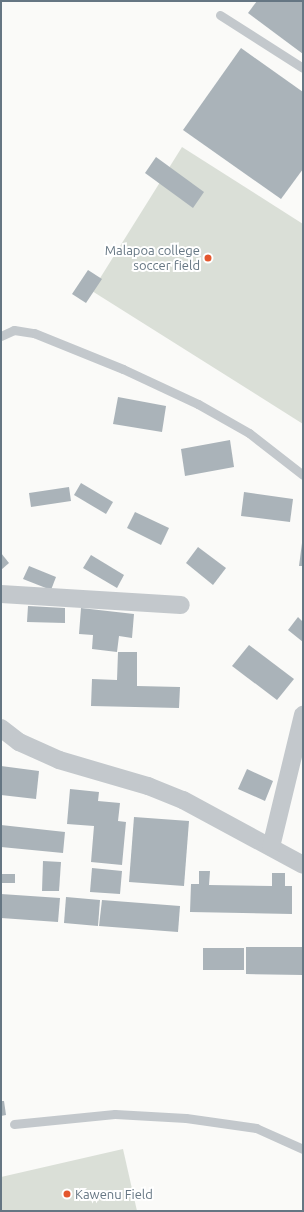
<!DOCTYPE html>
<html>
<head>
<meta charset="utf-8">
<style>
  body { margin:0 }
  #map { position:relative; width:304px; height:1212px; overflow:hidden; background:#fafaf8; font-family:Ubuntu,sans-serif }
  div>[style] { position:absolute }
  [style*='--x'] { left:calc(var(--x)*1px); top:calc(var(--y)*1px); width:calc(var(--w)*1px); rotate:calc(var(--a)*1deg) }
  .green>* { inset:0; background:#dadfd7 }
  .building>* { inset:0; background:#aab3b9 }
  .lane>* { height:9px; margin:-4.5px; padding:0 4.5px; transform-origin:4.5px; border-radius:4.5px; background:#c3c8cc }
  .street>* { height:18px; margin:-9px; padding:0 9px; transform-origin:9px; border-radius:9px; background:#c3c8cc }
  .dots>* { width:11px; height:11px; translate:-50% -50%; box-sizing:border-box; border:2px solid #fff; border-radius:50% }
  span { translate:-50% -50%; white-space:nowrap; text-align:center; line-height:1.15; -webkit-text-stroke:4px #fff; paint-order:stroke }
  .poi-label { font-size:13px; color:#657683 }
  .right { translate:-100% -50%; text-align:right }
  .left { translate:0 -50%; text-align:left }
  .frame { position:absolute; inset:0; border:2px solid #657683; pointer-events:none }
</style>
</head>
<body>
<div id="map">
  <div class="green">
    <i style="clip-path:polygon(182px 147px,303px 224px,303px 424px,92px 291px)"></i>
    <i style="clip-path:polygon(123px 1149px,137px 1211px,1px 1211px,1px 1177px)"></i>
  </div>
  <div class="building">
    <i style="clip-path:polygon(257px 1px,303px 1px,303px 54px,248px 13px)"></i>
    <i style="clip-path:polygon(241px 48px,303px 92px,303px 169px,281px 199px,183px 130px)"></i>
    <i style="clip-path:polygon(156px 157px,204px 192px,193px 208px,145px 173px)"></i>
    <i style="clip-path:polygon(88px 270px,102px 279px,86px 303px,72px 294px)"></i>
    <i style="clip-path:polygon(118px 397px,166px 406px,162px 432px,113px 424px)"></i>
    <i style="clip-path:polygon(230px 440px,234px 467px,185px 476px,181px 449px)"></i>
    <i style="clip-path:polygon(81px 483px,113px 502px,106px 514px,74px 495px)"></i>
    <i style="clip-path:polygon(69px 487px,71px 501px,31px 507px,29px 493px)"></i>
    <i style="clip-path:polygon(244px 492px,293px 499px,290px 522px,241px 516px)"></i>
    <i style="clip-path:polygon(135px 512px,169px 528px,161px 545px,127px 528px)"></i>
    <i style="clip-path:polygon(302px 543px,303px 543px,303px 566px,299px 566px)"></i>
    <i style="clip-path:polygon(198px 547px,226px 568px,213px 585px,186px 563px)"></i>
    <i style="clip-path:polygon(1px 553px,9px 563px,1px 570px)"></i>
    <i style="clip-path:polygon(91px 555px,124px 575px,117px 588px,83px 568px)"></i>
    <i style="clip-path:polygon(29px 566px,56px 577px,51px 590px,23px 579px)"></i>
    <i style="clip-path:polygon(28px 606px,65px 608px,65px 623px,27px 622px)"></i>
    <i style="clip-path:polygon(81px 608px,134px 614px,132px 638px,119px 636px,117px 652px,92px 649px,93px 635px,79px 634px)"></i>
    <i style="clip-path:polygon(298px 617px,303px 622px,303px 642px,288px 630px)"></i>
    <i style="clip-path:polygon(249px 645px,294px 679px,277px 700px,232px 666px)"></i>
    <i style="clip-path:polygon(118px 652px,137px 652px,137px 686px,180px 687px,179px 708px,91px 706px,92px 679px,117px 680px)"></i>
    <i style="clip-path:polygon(1px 766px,39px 771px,36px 799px,1px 795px)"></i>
    <i style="clip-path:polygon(247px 769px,273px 781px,265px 801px,238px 789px)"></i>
    <i style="clip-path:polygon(70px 789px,99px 792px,98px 801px,120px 803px,118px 821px,126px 822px,122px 865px,91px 862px,94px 826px,67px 824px)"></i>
    <i style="clip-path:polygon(134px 817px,189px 821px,184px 886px,129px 882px)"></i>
    <i style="clip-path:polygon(1px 825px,65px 832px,63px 853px,1px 847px)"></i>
    <i style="clip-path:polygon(43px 861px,61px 862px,59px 891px,42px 891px)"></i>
    <i style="clip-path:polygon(92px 868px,122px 871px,120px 894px,90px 892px)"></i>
    <i style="clip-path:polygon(199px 871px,210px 871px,209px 885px,272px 886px,272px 873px,285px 873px,285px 886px,292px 886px,292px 914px,190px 912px,191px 884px,199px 884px)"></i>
    <i style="clip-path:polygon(1px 874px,15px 874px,15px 883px,1px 883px)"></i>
    <i style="clip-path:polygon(1px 894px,60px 898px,58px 922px,1px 918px)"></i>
    <i style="clip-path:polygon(66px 897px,100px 900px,98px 926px,64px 923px)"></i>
    <i style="clip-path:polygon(102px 900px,180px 906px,178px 932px,99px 926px)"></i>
    <i style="clip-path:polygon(246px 947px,303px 947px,303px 975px,246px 974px)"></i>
    <i style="clip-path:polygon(203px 948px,244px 948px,244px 970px,203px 970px)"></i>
    <i style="clip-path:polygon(1px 1101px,4px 1101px,6px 1115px,1px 1116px)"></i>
  </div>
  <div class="lane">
    <i style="--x:220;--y:15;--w:98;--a:32.6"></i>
    <i style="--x:1;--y:336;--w:14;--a:-25"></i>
    <i style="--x:14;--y:330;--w:20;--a:9"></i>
    <i style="--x:34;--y:333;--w:96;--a:22"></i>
    <i style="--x:123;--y:369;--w:83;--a:25"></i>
    <i style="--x:198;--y:404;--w:59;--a:29.6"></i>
    <i style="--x:249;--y:433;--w:68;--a:37.9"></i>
    <i style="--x:14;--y:1124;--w:101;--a:-5.7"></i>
    <i style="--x:115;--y:1114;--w:71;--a:3.2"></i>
    <i style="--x:186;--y:1118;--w:71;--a:8.1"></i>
    <i style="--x:256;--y:1128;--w:51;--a:24.1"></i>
  </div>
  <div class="street">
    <i style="--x:1;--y:594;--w:180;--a:3.5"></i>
    <i style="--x:1;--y:728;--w:23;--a:38"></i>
    <i style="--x:19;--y:742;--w:44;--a:24.2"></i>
    <i style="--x:59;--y:760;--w:93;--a:16.3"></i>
    <i style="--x:148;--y:786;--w:38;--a:22"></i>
    <i style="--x:183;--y:800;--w:136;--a:28.4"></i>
    <i style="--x:271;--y:847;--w:136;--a:-76.4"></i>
  </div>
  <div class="dots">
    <i style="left:208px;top:258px;background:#e4572e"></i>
    <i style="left:67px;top:1194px;background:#e4572e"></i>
  </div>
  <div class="poi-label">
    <span class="right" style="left:200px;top:258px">Malapoa college<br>soccer field</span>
    <span class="left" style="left:75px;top:1194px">Kawenu Field</span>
  </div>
  <div class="frame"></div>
</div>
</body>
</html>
